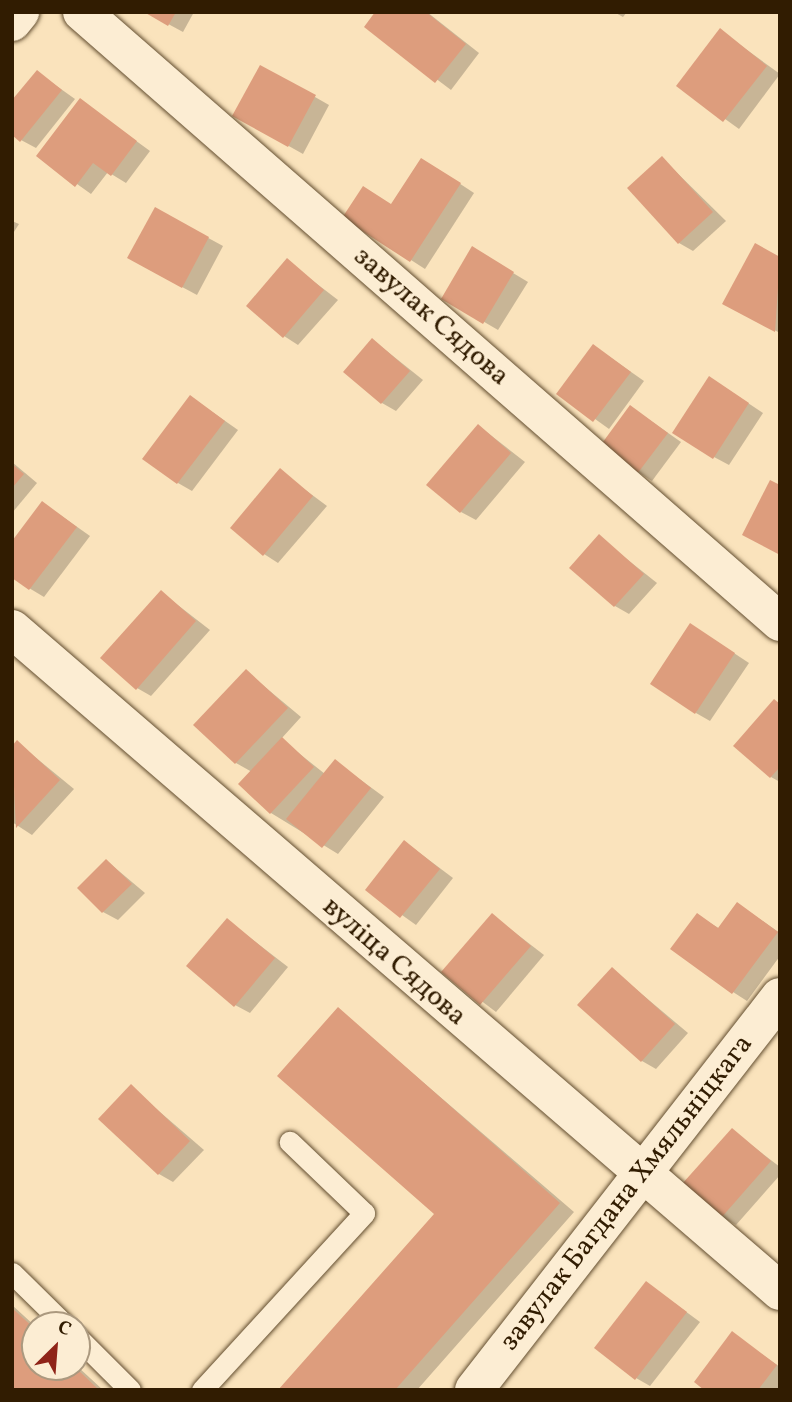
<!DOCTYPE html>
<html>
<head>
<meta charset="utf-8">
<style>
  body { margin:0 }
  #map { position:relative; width:792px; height:1402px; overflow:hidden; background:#fae3bc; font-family:Vollkorn,serif }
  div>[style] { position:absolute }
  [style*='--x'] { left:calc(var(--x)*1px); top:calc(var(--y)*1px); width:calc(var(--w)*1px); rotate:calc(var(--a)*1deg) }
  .shadow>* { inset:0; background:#0003 }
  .building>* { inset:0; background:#dd9d7d }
  .roads { filter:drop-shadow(0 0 2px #634e30) drop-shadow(0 0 2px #634e30) }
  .lane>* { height:21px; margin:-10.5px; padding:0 10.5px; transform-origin:10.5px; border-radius:10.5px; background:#fcedd3 }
  .street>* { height:38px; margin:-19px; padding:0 19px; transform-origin:19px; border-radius:19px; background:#fcedd3 }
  span { translate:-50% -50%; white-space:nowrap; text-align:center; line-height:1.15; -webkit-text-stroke:5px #fcedd3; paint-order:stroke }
  .street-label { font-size:28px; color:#311c01 }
  .frame { position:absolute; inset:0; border:14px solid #311c01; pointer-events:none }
  .north { position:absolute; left:21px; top:1311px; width:70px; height:70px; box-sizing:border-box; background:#fcedd3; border:2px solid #ab997f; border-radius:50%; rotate:25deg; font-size:19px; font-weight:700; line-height:28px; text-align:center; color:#311c01 }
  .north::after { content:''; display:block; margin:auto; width:24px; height:32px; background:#8f2418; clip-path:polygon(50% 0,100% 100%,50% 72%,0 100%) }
</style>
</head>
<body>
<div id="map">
  <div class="shadow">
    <i style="clip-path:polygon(146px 12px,194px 12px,183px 32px)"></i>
    <i style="clip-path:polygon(377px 12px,427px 12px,479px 53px,451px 90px,366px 26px)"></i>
    <i style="clip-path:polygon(614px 12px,627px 12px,623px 17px)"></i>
    <i style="clip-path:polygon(721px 31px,780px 74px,739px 129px,678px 85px)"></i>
    <i style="clip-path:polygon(37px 72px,75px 99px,36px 148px,21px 140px)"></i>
    <i style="clip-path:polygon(315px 97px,329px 105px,303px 154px,235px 116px)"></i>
    <i style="clip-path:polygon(80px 100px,150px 151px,126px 183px,108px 172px,91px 194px,38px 156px)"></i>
    <i style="clip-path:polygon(662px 158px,726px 221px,693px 251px,679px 243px)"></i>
    <i style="clip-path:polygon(436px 168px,474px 193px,425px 269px,411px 260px,392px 206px)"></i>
    <i style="clip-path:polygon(155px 209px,223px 246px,197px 295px,143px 266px)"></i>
    <i style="clip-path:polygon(12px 221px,19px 224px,12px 235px)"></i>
    <i style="clip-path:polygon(473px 249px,528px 282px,498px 330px,443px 298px)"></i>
    <i style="clip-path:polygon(780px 259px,780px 333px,739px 312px)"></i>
    <i style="clip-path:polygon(287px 261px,338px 300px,298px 345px,284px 336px)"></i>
    <i style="clip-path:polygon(373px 340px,423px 380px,396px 411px,382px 403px)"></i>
    <i style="clip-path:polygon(594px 346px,644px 381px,609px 429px,559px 393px)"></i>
    <i style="clip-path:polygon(724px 387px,763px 413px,729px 465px,714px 457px)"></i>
    <i style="clip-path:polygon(191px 397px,238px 430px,192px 491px,178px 483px)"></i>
    <i style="clip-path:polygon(631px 407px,681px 442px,652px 481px,638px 472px)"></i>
    <i style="clip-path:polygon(479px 426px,525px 462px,476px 520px,461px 512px)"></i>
    <i style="clip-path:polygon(12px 462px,37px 483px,12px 513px)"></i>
    <i style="clip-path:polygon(280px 471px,327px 506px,278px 563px,264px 554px)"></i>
    <i style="clip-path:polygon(56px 512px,90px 536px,44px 597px,29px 588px)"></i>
    <i style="clip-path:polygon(599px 537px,657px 583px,629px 614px,615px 606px)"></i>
    <i style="clip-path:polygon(161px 592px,210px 630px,151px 696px,137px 688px)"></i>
    <i style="clip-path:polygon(705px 634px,749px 663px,710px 721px,696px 713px)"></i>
    <i style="clip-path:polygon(246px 671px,301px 717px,281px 739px,325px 774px,335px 761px,384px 797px,338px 854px,271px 813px,241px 784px,252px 772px,236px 763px)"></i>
    <i style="clip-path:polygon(780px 704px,780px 782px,771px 777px)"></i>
    <i style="clip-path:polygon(18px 743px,74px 789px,32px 835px,12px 822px)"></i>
    <i style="clip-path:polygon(405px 842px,453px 878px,416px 925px,367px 890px)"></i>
    <i style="clip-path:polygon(107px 861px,145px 893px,118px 920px,103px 912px)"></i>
    <i style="clip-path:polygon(738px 904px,780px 933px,780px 956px,747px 1001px,733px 992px,697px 915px,720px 929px)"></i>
    <i style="clip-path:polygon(492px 915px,544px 955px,496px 1012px,443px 972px)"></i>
    <i style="clip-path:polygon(227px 920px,288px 967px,250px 1013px,235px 1005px)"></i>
    <i style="clip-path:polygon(612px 969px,688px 1033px,656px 1069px,642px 1061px)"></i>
    <i style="clip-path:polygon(338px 1009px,574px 1212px,417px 1390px,281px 1390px,436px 1214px)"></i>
    <i style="clip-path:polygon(131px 1087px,204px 1150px,173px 1182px,159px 1174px)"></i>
    <i style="clip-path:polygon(732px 1130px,780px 1167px,780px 1175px,736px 1225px,722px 1217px)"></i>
    <i style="clip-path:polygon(647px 1283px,700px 1322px,650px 1386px,636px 1378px)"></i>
    <i style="clip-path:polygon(12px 1305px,35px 1326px,35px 1367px,77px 1366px,103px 1390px,12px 1390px)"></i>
    <i style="clip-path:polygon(733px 1334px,780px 1367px,779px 1390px,706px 1390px)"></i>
  </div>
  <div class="building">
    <i style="clip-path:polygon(144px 12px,176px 12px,168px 26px)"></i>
    <i style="clip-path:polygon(375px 12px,426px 12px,466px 44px,435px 83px,364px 27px)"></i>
    <i style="clip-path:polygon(720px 28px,767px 66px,723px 122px,676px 86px)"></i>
    <i style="clip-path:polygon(260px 65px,316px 95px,288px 147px,232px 116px)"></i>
    <i style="clip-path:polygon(37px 70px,62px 90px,20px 142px,12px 135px,12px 100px)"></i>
    <i style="clip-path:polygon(80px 98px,137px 141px,111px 176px,93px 163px,75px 187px,36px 156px)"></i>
    <i style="clip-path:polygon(662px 156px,713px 212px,678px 244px,627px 188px)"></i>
    <i style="clip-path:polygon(421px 158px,461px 183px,410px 262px,342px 218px,363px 186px,391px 204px)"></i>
    <i style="clip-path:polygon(155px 207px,209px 237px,182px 288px,127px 258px)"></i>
    <i style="clip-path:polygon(755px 243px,780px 257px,775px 332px,722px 304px)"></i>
    <i style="clip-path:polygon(472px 246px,514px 272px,483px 324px,441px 299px)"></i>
    <i style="clip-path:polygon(287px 258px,324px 290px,283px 338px,246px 306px)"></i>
    <i style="clip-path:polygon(372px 338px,410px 371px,381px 404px,343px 372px)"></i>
    <i style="clip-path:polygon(593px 344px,631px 372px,593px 422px,556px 394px)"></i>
    <i style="clip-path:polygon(709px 376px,749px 403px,713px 459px,672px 433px)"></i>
    <i style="clip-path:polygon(190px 395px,225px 421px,177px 484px,142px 459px)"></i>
    <i style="clip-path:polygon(630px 405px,668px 433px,637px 474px,600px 446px)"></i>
    <i style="clip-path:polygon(478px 424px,511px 453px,460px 513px,426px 485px)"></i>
    <i style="clip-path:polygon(12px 464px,24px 474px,12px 488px)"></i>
    <i style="clip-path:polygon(280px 468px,313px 496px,263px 556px,230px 528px)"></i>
    <i style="clip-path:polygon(770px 480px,780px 485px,780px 555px,742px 535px)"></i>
    <i style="clip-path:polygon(42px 501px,77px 527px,29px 590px,12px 578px,12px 541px)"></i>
    <i style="clip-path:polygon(599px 534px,644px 574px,614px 607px,569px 568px)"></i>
    <i style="clip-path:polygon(161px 590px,196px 621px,136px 690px,100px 658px)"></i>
    <i style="clip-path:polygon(690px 623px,735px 653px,695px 714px,650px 684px)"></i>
    <i style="clip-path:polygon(246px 669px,288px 708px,235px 764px,193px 725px)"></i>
    <i style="clip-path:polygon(774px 699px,780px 704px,780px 767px,770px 778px,733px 746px)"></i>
    <i style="clip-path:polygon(282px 737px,314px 767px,270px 814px,238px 784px)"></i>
    <i style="clip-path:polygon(17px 740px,60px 780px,16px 828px,12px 746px)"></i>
    <i style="clip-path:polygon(335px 759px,371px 788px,322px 848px,286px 819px)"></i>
    <i style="clip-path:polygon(404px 840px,440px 869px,400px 918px,365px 890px)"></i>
    <i style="clip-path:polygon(106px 859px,132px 884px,102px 913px,77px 888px)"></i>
    <i style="clip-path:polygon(737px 902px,778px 932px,732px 994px,670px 949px,697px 913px,718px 928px)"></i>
    <i style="clip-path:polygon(492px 913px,531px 946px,480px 1005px,441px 972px)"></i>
    <i style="clip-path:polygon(227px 918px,275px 958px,234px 1007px,186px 966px)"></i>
    <i style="clip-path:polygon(612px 967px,675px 1024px,641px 1062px,577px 1005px)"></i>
    <i style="clip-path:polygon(338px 1007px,560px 1203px,395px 1390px,278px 1390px,434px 1214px,277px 1076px)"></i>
    <i style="clip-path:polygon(131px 1084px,190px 1141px,158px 1175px,98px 1119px)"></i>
    <i style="clip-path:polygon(732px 1128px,771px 1161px,721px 1218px,682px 1184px)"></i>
    <i style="clip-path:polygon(646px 1281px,687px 1312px,635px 1380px,594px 1348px)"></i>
    <i style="clip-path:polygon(12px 1308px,35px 1329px,35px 1367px,75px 1367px,99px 1390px,12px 1390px)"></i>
    <i style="clip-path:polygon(732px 1331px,777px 1365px,758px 1390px,704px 1390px,694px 1382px)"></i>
  </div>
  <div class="roads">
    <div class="lane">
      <i style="--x:12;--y:1273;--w:74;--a:44.5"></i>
      <i style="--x:77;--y:1337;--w:75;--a:45"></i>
      <i style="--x:202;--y:1390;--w:240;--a:-47.5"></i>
      <i style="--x:364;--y:1213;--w:103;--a:-136.2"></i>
    </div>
    <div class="street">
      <i style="--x:82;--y:12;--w:927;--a:41.15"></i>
      <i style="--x:12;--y:22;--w:13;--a:-51"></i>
      <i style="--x:12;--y:629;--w:1014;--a:40.76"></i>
      <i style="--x:474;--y:1390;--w:498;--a:-52.1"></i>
    </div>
  </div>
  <div class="street-label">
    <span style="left:431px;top:317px;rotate:41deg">завулак Сядова</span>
    <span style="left:394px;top:962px;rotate:41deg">вуліца Сядова</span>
    <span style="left:627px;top:1193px;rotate:-52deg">завулак Багдана Хмяльніцкага</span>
  </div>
  <div class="frame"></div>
  <div class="north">С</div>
</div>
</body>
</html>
